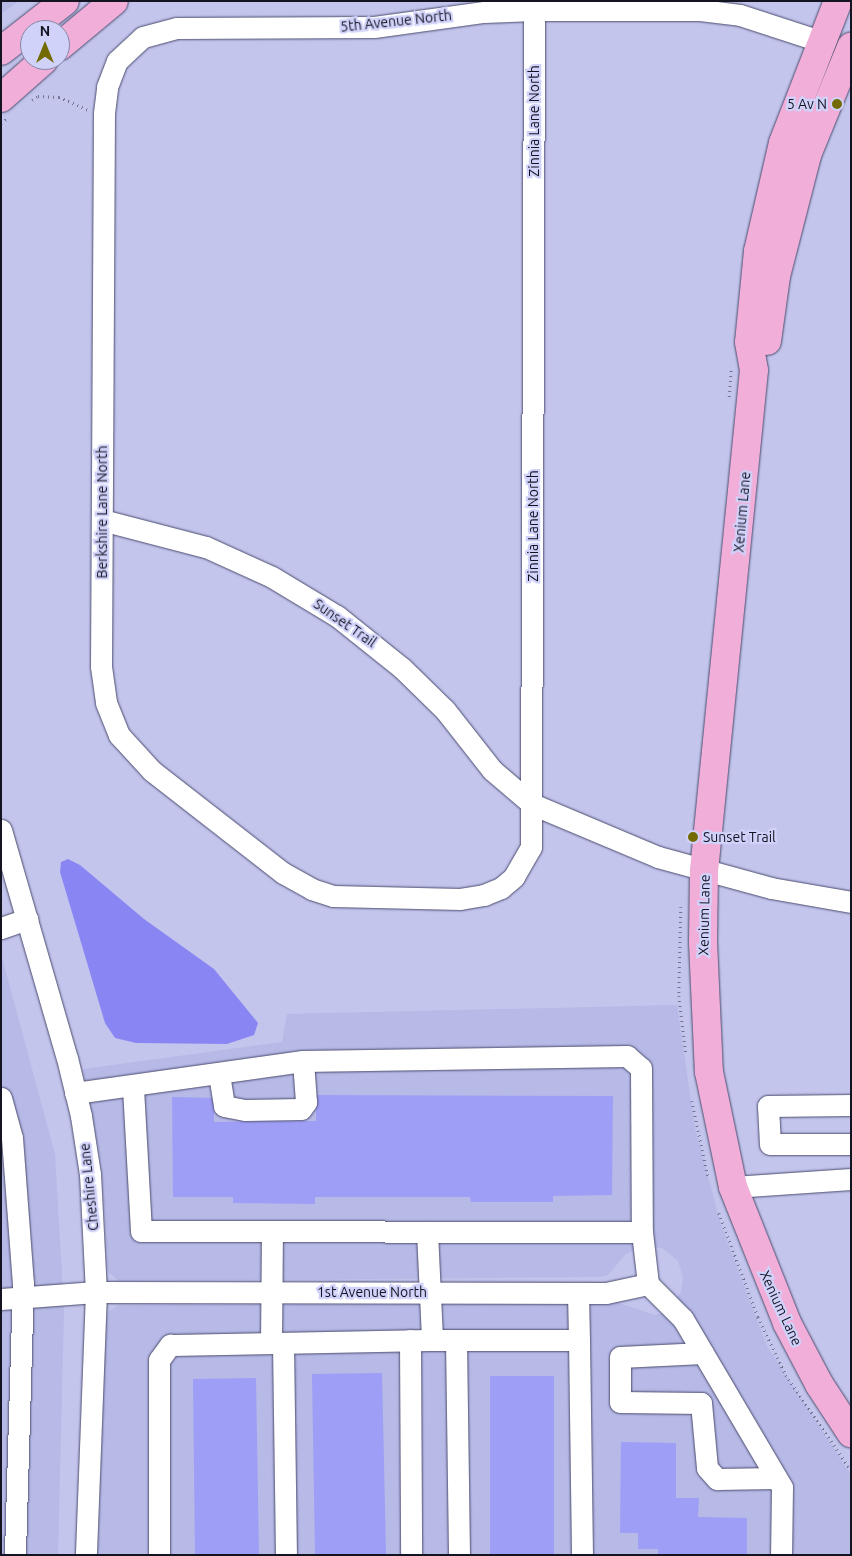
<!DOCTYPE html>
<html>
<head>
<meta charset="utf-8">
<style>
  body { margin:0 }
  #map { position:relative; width:852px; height:1556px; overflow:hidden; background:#c3c5ed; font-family:Ubuntu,sans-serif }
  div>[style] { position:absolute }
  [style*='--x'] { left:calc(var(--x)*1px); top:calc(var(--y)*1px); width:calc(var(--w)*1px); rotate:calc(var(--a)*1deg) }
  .built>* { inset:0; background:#b7b9e7 }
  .water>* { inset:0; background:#8986f3 }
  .building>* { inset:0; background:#9e9ef6 }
  .path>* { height:2.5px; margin-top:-1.25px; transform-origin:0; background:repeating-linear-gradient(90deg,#72738f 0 1px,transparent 0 5px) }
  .roads { filter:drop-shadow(0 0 1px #4b4c6d) drop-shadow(0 0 1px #4b4c6d) }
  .minor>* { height:21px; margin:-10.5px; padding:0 10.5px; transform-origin:10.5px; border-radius:10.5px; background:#fff }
  .major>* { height:28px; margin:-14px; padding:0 14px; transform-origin:14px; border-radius:14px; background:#f1aed9 }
  .dots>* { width:14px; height:14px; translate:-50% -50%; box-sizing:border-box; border:2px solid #d0d2fa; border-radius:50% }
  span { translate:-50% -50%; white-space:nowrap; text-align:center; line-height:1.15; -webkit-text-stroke:4.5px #d0d2fa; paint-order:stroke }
  .street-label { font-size:14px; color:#131321 }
  .poi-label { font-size:14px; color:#131321 }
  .right { translate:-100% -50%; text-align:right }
  .left { translate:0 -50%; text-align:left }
  .frame { position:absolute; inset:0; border:2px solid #131321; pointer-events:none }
  .north { position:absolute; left:20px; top:20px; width:50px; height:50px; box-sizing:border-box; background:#d0d2fa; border:1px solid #8486a3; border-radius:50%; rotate:0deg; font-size:14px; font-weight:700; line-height:20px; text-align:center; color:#131321 }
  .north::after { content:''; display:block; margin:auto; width:18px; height:22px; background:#746a02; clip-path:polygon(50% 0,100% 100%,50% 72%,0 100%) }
</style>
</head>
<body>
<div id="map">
  <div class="built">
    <i style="clip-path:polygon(1px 1px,19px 1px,1px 14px)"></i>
    <i style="clip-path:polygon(1px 954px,55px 1154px,64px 1310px,58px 1555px,1px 1555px)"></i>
    <i style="clip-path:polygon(677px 1005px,695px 1128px,721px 1225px,767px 1346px,851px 1475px,851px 1555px,98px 1555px,105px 1320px,108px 1312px,119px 1305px,619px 1303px,655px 1315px,663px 1313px,673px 1303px,681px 1292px,683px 1277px,678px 1261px,662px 1248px,643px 1246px,626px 1254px,608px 1275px,601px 1277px,119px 1281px,108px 1272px,102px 1167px,83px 1069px,282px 1042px,287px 1014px)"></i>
  </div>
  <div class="water">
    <i style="clip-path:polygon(68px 859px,80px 865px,144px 919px,214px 969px,258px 1023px,254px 1035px,227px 1044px,136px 1043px,115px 1038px,105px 1023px,60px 872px,61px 862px)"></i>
  </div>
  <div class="building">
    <i style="clip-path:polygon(316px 1095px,613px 1096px,612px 1195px,553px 1196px,553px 1202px,471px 1202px,470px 1197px,315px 1197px,315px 1204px,233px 1203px,233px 1197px,173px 1197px,172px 1097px,214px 1098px,214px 1122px,316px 1121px)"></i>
    <i style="clip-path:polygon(382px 1373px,386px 1555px,315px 1555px,312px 1374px)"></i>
    <i style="clip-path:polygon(490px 1376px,554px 1376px,554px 1555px,490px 1555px)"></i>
    <i style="clip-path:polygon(256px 1378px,259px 1555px,195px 1555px,193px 1379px)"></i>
    <i style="clip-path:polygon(621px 1442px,676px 1443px,676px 1498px,699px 1498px,698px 1517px,747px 1518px,747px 1555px,658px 1555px,658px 1549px,638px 1549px,638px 1533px,620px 1533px)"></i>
  </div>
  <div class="path">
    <i style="--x:32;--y:100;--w:7;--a:-34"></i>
    <i style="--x:38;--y:96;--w:21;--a:3"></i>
    <i style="--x:59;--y:97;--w:32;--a:24"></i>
    <i style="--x:1;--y:123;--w:9;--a:-36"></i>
    <i style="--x:729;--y:397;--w:30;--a:-86"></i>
    <i style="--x:681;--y:907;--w:89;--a:91.3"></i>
    <i style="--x:679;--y:996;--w:58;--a:83.1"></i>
    <i style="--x:692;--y:1101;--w:77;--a:78"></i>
    <i style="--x:719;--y:1213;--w:111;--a:69.4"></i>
    <i style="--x:758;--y:1317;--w:64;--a:64.2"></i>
    <i style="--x:786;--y:1375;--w:115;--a:55.6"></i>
  </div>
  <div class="roads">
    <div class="minor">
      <i style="--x:534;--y:10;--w:837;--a:90.21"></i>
      <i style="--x:531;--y:847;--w:34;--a:120"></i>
      <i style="--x:514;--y:877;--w:17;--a:140"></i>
      <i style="--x:501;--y:888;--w:18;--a:158"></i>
      <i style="--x:484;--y:895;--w:24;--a:171"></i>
      <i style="--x:460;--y:899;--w:127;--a:-178.6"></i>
      <i style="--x:333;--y:896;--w:22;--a:-162"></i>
      <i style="--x:312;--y:889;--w:33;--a:-151"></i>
      <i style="--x:283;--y:873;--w:166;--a:-142.1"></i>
      <i style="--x:152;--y:771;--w:49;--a:-132.5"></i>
      <i style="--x:119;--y:735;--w:35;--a:-112"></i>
      <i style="--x:106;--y:702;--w:36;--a:-98"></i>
      <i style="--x:101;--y:666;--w:553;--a:-89.69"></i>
      <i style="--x:104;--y:113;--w:26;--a:-83"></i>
      <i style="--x:107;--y:87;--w:28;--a:-69"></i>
      <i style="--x:117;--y:61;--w:35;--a:-43"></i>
      <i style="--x:143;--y:37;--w:35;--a:-15"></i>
      <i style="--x:177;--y:28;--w:197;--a:-0.3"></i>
      <i style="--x:374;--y:27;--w:111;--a:-7.8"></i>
      <i style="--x:484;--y:12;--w:50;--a:-2.3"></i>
      <i style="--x:534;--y:10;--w:166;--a:0"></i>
      <i style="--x:700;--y:10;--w:40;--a:7.1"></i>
      <i style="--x:740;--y:15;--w:84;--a:18"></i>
      <i style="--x:102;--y:520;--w:107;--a:14.6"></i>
      <i style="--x:206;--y:547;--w:72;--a:24.4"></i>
      <i style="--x:272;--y:577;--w:76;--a:31"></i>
      <i style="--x:337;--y:616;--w:83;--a:38.7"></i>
      <i style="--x:402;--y:668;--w:60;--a:44.3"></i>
      <i style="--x:445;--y:710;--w:76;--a:51.9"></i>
      <i style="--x:492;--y:770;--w:52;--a:40.4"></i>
      <i style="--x:532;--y:804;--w:137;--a:22.8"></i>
      <i style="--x:658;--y:857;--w:117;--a:15.3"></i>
      <i style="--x:771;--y:888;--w:81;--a:9.9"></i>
      <i style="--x:1;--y:830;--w:237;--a:73.9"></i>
      <i style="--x:67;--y:1058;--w:60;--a:76.4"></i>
      <i style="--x:81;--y:1116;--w:59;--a:81.2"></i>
      <i style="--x:90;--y:1174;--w:118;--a:87.1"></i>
      <i style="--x:96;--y:1292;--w:263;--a:92.2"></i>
      <i style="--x:1;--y:928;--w:28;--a:-19"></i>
      <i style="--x:219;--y:1074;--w:32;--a:81"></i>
      <i style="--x:224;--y:1106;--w:21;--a:11"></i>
      <i style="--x:245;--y:1110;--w:56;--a:-1"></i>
      <i style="--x:301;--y:1109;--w:9;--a:-54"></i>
      <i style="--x:306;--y:1102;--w:41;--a:-94.2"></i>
      <i style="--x:75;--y:1093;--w:230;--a:-8"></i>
      <i style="--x:303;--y:1061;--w:324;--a:-0.9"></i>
      <i style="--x:627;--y:1056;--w:18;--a:41"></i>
      <i style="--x:641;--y:1068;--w:164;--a:89.7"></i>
      <i style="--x:642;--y:1232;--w:501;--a:-179.89"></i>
      <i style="--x:141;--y:1231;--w:144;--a:-93.2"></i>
      <i style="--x:1;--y:1098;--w:41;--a:74.6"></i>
      <i style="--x:12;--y:1138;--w:145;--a:85.7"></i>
      <i style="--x:23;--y:1283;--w:272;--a:91.7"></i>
      <i style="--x:851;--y:1105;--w:83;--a:179.3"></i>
      <i style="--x:768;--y:1106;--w:38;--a:87"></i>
      <i style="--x:770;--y:1144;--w:81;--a:0"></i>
      <i style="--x:733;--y:1187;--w:118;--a:-3.9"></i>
      <i style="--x:427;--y:1232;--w:108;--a:87.3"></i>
      <i style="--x:432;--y:1340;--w:147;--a:0"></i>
      <i style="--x:579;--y:1340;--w:47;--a:-91.2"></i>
      <i style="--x:642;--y:1232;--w:52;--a:83.4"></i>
      <i style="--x:648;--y:1284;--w:49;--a:45"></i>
      <i style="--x:683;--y:1319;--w:195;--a:59.5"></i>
      <i style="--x:782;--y:1487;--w:68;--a:90.8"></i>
      <i style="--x:1;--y:1299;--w:95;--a:-4.2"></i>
      <i style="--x:96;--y:1292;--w:510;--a:0.11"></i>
      <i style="--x:606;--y:1293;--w:43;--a:-12.1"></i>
      <i style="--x:410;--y:1340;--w:215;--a:89.7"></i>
      <i style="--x:456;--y:1340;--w:215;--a:89.2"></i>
      <i style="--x:579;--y:1340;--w:215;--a:89.2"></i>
      <i style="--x:271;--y:1343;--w:111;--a:-89.5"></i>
      <i style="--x:283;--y:1343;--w:212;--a:89.2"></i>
      <i style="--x:703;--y:1353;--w:83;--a:177.2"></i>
      <i style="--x:620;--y:1357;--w:45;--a:90"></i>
      <i style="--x:620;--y:1402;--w:81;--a:0.7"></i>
      <i style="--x:701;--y:1403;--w:65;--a:84.7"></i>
      <i style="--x:707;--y:1468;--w:15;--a:48"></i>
      <i style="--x:717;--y:1479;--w:59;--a:-1"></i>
      <i style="--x:159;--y:1555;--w:195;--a:-90"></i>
      <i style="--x:159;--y:1360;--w:19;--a:-54"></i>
      <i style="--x:170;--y:1345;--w:262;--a:-1.1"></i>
    </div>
    <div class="major">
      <i style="--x:838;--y:1;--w:152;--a:111.2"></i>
      <i style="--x:783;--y:143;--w:111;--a:103"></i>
      <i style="--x:758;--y:251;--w:91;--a:95.6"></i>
      <i style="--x:749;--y:342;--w:28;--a:80"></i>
      <i style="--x:754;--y:370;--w:503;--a:95.7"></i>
      <i style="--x:704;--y:871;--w:71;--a:90.8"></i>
      <i style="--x:703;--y:942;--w:130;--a:87.4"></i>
      <i style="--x:709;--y:1072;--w:117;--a:78.2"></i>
      <i style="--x:733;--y:1187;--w:146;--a:68.3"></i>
      <i style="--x:787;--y:1323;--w:69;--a:62.3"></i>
      <i style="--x:819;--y:1384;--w:59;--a:56.9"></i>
      <i style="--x:60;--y:46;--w:70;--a:-39.8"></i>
      <i style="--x:1;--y:51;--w:81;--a:-38"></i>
      <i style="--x:1;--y:98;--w:57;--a:-41.5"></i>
      <i style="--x:767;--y:341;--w:66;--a:-82.1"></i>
      <i style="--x:776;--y:276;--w:125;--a:-75.6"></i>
      <i style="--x:807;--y:155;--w:117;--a:-67.8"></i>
    </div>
  </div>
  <div class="dots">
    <i style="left:837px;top:104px;background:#746a02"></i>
    <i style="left:693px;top:837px;background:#746a02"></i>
  </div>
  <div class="street-label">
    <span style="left:396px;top:21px;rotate:-6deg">5th Avenue North</span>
    <span style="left:534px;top:121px;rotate:-90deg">Zinnia Lane North</span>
    <span style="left:102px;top:512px;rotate:-90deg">Berkshire Lane North</span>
    <span style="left:742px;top:512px;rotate:-85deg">Xenium Lane</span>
    <span style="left:533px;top:526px;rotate:-90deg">Zinnia Lane North</span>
    <span style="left:345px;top:623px;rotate:35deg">Sunset Trail</span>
    <span style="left:704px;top:915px;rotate:-89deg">Xenium Lane</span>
    <span style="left:89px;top:1187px;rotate:-96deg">Cheshire Lane</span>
    <span style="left:372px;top:1292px">1st Avenue North</span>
    <span style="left:781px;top:1308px;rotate:65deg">Xenium Lane</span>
  </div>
  <div class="poi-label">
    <span class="right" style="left:827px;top:104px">5 Av N</span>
    <span class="left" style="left:703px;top:837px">Sunset Trail</span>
  </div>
  <div class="frame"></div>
  <div class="north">N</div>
</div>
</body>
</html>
